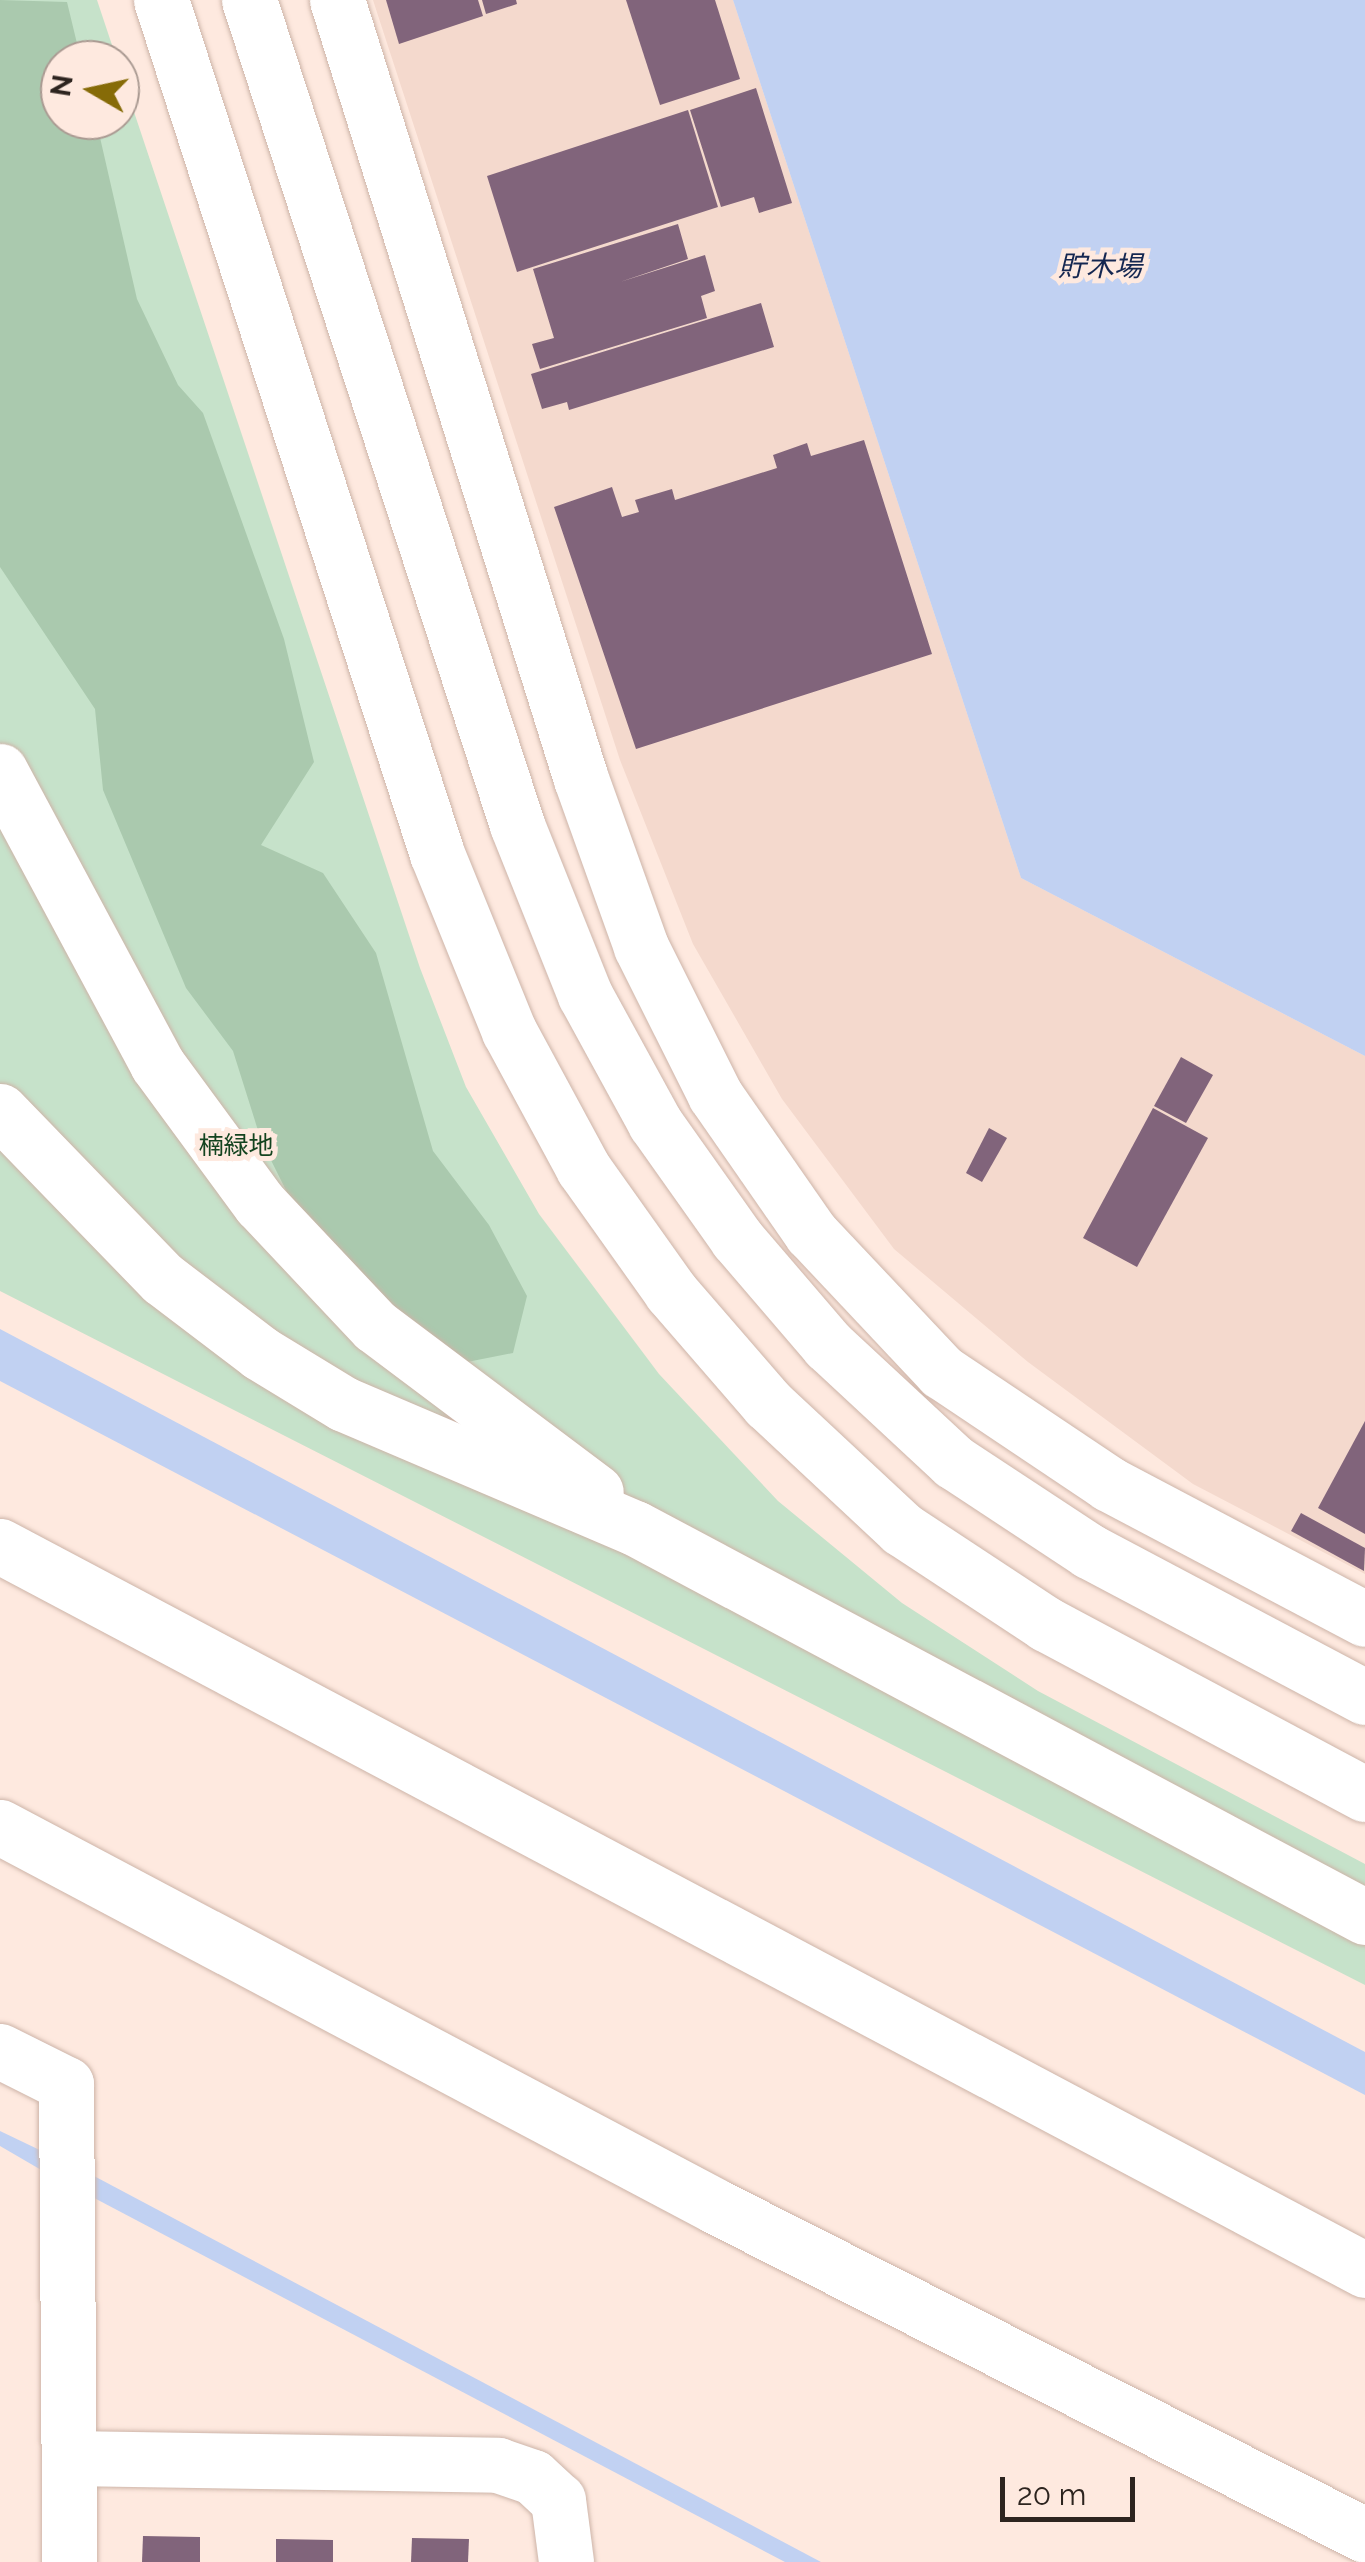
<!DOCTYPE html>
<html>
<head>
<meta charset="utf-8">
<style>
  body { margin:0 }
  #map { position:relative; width:1365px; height:2562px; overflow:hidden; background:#fee9df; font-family:Raleway,"Noto Sans JP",sans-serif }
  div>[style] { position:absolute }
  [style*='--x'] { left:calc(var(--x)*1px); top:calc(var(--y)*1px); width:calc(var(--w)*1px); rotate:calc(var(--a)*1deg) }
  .built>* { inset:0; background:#f4d9cd }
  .green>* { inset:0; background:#c6e2ca }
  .forest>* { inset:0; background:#aac9ae }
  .water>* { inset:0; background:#c1d1f2 }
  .building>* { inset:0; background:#81647b }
  .roads { filter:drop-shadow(0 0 2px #cdb4a8) drop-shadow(0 0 2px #cdb4a8) }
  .minor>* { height:55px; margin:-27.5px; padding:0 27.5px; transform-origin:27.5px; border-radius:27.5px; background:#fff }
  span { translate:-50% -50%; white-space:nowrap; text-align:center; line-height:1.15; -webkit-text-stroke:10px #fee9df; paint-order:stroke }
  .park-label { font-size:25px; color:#13431f }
  .water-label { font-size:28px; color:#142650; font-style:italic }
  .north { position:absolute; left:40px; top:40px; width:100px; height:100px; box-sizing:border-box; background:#fee9df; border:2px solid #aa9a92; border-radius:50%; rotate:279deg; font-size:28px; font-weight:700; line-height:40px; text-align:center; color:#2d241f }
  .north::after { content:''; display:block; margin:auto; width:35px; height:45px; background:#866b07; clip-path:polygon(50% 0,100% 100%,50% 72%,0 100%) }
  .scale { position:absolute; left:1000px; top:2477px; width:135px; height:45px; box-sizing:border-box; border:5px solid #2d241f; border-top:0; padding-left:12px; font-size:30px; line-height:35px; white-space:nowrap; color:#2d241f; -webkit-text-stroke:8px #fee9df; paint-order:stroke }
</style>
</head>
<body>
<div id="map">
  <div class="built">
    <i style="clip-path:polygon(373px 0,733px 0,1021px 878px,1365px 1056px,1365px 1574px,1193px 1484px,1028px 1362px,894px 1249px,782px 1099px,693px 944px,620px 760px)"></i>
  </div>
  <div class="green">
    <i style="clip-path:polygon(0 0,97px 0,117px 60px,60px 60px,60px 120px,120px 120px,120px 70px,420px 968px,466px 1087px,539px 1214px,659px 1374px,778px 1501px,902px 1603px,1038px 1691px,1365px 1864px,1365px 1985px,0 1291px)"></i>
  </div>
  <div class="forest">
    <i style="clip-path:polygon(0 0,67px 2px,81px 60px,60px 60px,60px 120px,96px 120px,137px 299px,178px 385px,203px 413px,284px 639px,314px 762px,261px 845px,323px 873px,376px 953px,433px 1151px,489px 1225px,527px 1296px,513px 1353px,462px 1363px,323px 1265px,261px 1140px,233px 1051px,186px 988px,103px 790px,95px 709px,0 567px)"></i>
  </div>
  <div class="water">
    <i style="clip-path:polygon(733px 0,1365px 0,1365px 1056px,1021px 878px)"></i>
    <i style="clip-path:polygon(0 1329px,1365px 2052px,1365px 2095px,0 1381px)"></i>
    <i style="clip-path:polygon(0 2131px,94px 2176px,821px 2562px,785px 2562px,43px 2171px,0 2146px)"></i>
  </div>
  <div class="building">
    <i style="clip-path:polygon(386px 0,478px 0,483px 16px,399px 44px)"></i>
    <i style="clip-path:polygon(482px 0,516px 0,517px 4px,486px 14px)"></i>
    <i style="clip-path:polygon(626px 0,715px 0,740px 79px,660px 105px)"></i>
    <i style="clip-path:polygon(756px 88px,792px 203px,759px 213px,754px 197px,721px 207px,690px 110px)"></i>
    <i style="clip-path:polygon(688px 110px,718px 207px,517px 272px,487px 176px)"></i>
    <i style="clip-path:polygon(678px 224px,688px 259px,620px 282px,705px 255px,715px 291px,701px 296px,707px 318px,540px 369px,532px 344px,554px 338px,533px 269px)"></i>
    <i style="clip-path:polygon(761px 303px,774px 347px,569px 410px,567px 402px,542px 409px,531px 374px)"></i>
    <i style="clip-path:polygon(864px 440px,932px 654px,636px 749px,554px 507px,612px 487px,622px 517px,639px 512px,635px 500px,672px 489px,675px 500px,777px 468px,773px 455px,807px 443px,811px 456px)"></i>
    <i style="clip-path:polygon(1181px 1057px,1213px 1075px,1186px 1123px,1154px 1106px)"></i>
    <i style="clip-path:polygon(1153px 1108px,1208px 1138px,1137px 1267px,1083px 1238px)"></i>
    <i style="clip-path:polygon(989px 1128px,1007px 1138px,982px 1182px,966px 1173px)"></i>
    <i style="clip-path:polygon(1365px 1421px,1365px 1534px,1318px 1508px)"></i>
    <i style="clip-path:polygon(1301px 1513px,1365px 1548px,1364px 1571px,1291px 1531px)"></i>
    <i style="clip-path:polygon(143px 2536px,200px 2537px,200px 2562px,142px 2562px)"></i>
    <i style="clip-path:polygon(412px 2538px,469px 2539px,468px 2562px,411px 2562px)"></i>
    <i style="clip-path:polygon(276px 2539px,333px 2540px,333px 2562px,276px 2562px)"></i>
  </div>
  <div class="roads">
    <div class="minor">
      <i style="--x:161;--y:0;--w:897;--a:72.09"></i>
      <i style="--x:437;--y:854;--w:191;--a:67.9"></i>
      <i style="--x:509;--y:1031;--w:156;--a:61.6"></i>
      <i style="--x:583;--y:1168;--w:152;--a:54.6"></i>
      <i style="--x:671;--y:1292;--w:148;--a:49.1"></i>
      <i style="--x:768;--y:1404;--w:183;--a:43"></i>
      <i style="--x:902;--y:1529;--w:173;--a:33.4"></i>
      <i style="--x:1046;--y:1624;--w:361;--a:28.1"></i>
      <i style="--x:249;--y:0;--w:867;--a:72"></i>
      <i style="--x:517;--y:825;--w:183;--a:68.2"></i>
      <i style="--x:585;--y:995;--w:146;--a:61.3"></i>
      <i style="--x:655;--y:1123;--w:142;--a:54.7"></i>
      <i style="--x:737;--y:1239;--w:140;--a:49.4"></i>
      <i style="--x:828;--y:1345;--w:172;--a:42.9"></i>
      <i style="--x:954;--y:1462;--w:162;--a:33.4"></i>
      <i style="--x:1089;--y:1551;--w:312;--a:27.9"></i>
      <i style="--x:337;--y:0;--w:816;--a:72.61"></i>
      <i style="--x:581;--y:779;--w:178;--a:70.3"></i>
      <i style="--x:641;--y:947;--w:165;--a:63.4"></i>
      <i style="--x:715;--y:1095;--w:168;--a:55.2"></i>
      <i style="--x:811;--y:1233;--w:191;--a:46.7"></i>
      <i style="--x:942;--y:1372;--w:201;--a:33.8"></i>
      <i style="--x:1109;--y:1484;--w:289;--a:27.8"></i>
      <i style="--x:0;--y:771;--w:332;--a:61.8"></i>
      <i style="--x:157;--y:1064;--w:174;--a:53.7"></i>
      <i style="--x:260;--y:1204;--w:168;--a:46.7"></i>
      <i style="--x:375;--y:1326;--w:276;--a:36.9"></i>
      <i style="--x:0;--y:1111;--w:234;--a:45.9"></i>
      <i style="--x:163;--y:1279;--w:122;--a:37.3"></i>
      <i style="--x:260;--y:1353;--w:98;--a:31.3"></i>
      <i style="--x:344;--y:1404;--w:316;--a:23.1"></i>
      <i style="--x:635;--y:1528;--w:827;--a:28.05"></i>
      <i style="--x:0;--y:1546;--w:1545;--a:27.94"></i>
      <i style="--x:0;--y:1827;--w:811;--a:27.92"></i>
      <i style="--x:717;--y:2207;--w:726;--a:26.85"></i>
      <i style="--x:0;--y:2051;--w:74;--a:26.6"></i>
      <i style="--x:66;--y:2084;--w:478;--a:89.6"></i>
      <i style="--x:69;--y:2458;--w:429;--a:0.9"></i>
      <i style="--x:498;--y:2465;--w:37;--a:19"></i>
      <i style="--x:533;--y:2477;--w:34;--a:43"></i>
      <i style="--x:558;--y:2500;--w:63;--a:82.6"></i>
    </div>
  </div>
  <div class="park-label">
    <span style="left:236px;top:1145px">楠緑地</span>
  </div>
  <div class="water-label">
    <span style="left:1100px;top:267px">貯木場</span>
  </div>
  <div class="north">N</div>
  <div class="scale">20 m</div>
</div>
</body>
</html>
